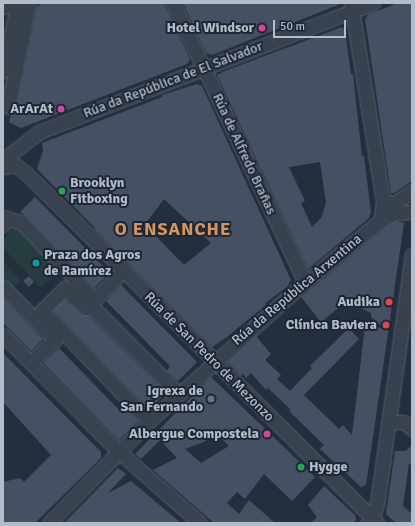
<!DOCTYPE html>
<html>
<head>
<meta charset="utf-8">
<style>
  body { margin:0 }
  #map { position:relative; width:415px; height:526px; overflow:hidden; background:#242f3e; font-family:Signika,sans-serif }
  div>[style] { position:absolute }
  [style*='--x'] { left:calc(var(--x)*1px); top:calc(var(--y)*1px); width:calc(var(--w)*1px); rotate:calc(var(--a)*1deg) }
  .green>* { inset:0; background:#263c3f }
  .building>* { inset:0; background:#455162 }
  .roads { filter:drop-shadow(0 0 1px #565f6c) drop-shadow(0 0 1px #565f6c) }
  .minor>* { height:13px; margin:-6.5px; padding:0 6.5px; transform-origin:6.5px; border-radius:6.5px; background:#38414e }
  .dots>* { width:11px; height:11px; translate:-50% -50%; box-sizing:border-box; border:2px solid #1d2633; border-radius:50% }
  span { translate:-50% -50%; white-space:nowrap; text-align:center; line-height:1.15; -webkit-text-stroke:4px #1d2633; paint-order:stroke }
  .poi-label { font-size:14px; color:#b4bcc9; font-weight:700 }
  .right { translate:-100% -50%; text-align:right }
  .left { translate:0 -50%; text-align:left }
  .street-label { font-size:14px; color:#b4bcc9 }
  .district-label { font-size:18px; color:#d59563; font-weight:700; letter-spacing:1px }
  .frame { position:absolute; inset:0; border:4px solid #b4bcc9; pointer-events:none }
  .scale { position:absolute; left:273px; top:20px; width:73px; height:18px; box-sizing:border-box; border:2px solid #b4bcc9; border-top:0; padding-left:5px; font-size:12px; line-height:14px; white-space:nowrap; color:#b4bcc9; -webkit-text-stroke:3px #1d2633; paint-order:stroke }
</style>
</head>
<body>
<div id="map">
  <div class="green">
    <i style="clip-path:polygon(13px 229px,24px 233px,60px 269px,41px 288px,3px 248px,3px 240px)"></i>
    <i style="clip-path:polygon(4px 262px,21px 281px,13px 288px,3px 277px)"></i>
  </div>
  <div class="building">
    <i style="clip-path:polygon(42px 3px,164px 3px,190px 59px,187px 64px,47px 118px,21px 128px,9px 122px,11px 115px,16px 109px,37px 7px)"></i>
    <i style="clip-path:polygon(183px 3px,343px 3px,212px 55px,206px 53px)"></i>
    <i style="clip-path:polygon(398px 3px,412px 3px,412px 181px,394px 193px,391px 193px,365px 19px,369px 14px)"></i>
    <i style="clip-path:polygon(evenodd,342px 27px,345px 30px,351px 74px,353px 74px,362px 156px,364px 156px,371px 212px,369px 218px,308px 269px,217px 75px,225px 71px,342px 27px,320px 162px,326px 203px,321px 218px,312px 227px,301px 203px,305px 201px,289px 167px,320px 162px)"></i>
    <i style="clip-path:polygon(evenodd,197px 84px,202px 86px,291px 280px,287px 287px,265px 303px,266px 305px,227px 337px,212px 347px,94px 229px,95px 228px,37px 169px,43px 151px,42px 143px,162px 97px,162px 95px,197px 84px,164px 199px,211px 243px,184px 265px,152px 232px,153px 230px,146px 223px,164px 199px)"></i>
    <i style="clip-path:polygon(35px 197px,110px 273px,94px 288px,28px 218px,20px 212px)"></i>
    <i style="clip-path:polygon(396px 221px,404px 223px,366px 485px,361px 487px,320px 449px,324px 445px,289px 411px,291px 410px,268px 388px,266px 390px,251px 373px,246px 378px,243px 374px,241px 376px,228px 362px,256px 336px,271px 354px,265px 360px,281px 375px,277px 379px,290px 391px,312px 368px,310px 366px,349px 328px,359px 339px,304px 395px,339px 429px,343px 425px,352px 435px,365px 326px,384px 328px,371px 317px,371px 313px,347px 301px,321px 322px,301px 297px,387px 226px)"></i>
    <i style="clip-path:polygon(29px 276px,34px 282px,29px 287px,23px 281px)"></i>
    <i style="clip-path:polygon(121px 285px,197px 362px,178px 381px,167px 371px,170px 366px,106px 301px)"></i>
    <i style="clip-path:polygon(3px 298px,43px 339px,31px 351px,3px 323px)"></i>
    <i style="clip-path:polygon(65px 299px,81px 314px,89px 315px,166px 392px,149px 410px,53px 310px)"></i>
    <i style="clip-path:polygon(59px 348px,123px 414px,127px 410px,138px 421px,119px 440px,43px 363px)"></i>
    <i style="clip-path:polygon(3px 353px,101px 452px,101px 458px,35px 523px,3px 523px,3px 482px,20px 478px,24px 482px,51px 455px,3px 402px)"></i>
    <i style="clip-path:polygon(evenodd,211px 377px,315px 477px,292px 501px,264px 474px,245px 499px,237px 492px,227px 503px,239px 514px,249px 500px,275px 523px,214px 523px,153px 470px,177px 458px,160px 440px,141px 459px,135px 454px,211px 377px,216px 433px,229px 446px,201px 463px,185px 449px,204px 442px,216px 433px)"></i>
    <i style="clip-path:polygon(412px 445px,412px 466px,409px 463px,403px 506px,412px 514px,412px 523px,396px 523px,386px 514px,395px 451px,406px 451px)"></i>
    <i style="clip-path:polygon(118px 468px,126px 474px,108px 493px,131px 481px,181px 523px,64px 523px)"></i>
    <i style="clip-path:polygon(324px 486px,355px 515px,356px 520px,353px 523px,311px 523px,317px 517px,308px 505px)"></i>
  </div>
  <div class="roads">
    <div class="minor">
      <i style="--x:173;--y:3;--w:309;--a:64.7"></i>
      <i style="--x:351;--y:3;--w:200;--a:80.8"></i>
      <i style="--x:383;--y:200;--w:20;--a:96"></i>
      <i style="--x:3;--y:7;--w:15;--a:-16"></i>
      <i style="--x:3;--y:71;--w:70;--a:-77.6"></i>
      <i style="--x:8;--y:107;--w:105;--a:-78.5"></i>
      <i style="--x:3;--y:160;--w:46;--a:-37.9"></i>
      <i style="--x:39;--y:132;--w:358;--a:-21.1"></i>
      <i style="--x:3;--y:167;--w:12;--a:-9"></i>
      <i style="--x:15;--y:165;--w:15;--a:37"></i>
      <i style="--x:27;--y:174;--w:494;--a:44.9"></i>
      <i style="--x:383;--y:200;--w:11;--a:22"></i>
      <i style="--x:393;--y:204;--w:23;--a:-34"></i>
      <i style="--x:3;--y:225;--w:8;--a:-67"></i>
      <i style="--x:6;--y:218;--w:17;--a:17"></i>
      <i style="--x:22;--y:223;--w:96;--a:46.7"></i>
      <i style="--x:88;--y:293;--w:11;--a:80"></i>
      <i style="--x:90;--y:304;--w:127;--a:45.3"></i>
      <i style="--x:123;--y:271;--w:52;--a:135"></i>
      <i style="--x:86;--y:308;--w:29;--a:-136"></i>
      <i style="--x:65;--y:288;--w:32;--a:136"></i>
      <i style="--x:42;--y:310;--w:154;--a:46.1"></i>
      <i style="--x:3;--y:287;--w:74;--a:45"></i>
      <i style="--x:3;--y:335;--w:163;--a:45.2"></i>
      <i style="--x:118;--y:451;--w:109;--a:41.3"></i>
      <i style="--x:31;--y:362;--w:42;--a:-44"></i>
      <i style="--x:389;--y:422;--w:15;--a:0"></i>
      <i style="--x:404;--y:422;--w:11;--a:41"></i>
      <i style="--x:49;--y:523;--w:143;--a:-45.6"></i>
      <i style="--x:149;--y:421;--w:209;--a:-41.7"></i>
      <i style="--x:305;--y:282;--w:98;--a:-39.2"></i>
      <i style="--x:381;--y:220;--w:15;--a:-28"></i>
      <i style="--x:394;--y:213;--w:15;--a:-4"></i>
      <i style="--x:368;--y:523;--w:6;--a:-45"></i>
      <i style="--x:372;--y:519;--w:16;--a:-72"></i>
      <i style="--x:377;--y:504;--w:252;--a:-82"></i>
    </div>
  </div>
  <div class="dots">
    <i style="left:262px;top:28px;background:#d1479c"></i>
    <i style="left:61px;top:109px;background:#d1479c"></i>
    <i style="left:62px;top:191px;background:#2e9e5b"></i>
    <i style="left:36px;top:263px;background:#0f9aa8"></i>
    <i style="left:389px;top:302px;background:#e0444e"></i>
    <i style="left:386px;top:325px;background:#e0444e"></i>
    <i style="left:211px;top:399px;background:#6b7280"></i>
    <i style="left:267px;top:434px;background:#d1479c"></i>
    <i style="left:301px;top:467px;background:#2e9e5b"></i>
  </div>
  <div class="poi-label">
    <span class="right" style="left:254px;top:28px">Hotel Windsor</span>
    <span class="right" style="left:53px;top:109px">ArArAt</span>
    <span class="left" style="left:70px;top:191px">Brooklyn<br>Fitboxing</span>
    <span class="left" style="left:44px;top:263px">Praza dos Agros<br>de Ramírez</span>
    <span class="right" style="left:380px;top:302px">Audika</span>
    <span class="right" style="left:377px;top:325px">Clínica Baviera</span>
    <span class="right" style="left:203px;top:399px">Igrexa de<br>San Fernando</span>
    <span class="right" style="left:259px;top:434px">Albergue Compostela</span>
    <span class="left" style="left:309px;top:467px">Hygge</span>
  </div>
  <div class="street-label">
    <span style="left:173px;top:80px;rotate:-21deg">Rúa da República de El Salvador</span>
    <span style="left:244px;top:154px;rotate:65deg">Rúa de Alfredo Brañas</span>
    <span style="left:297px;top:290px;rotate:-40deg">Rúa da República Arxentina</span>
    <span style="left:209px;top:357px;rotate:45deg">Rúa de San Pedro de Mezonzo</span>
  </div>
  <div class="district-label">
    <span style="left:173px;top:229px">O ENSANCHE</span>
  </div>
  <div class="frame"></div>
  <div class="scale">50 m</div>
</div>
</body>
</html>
